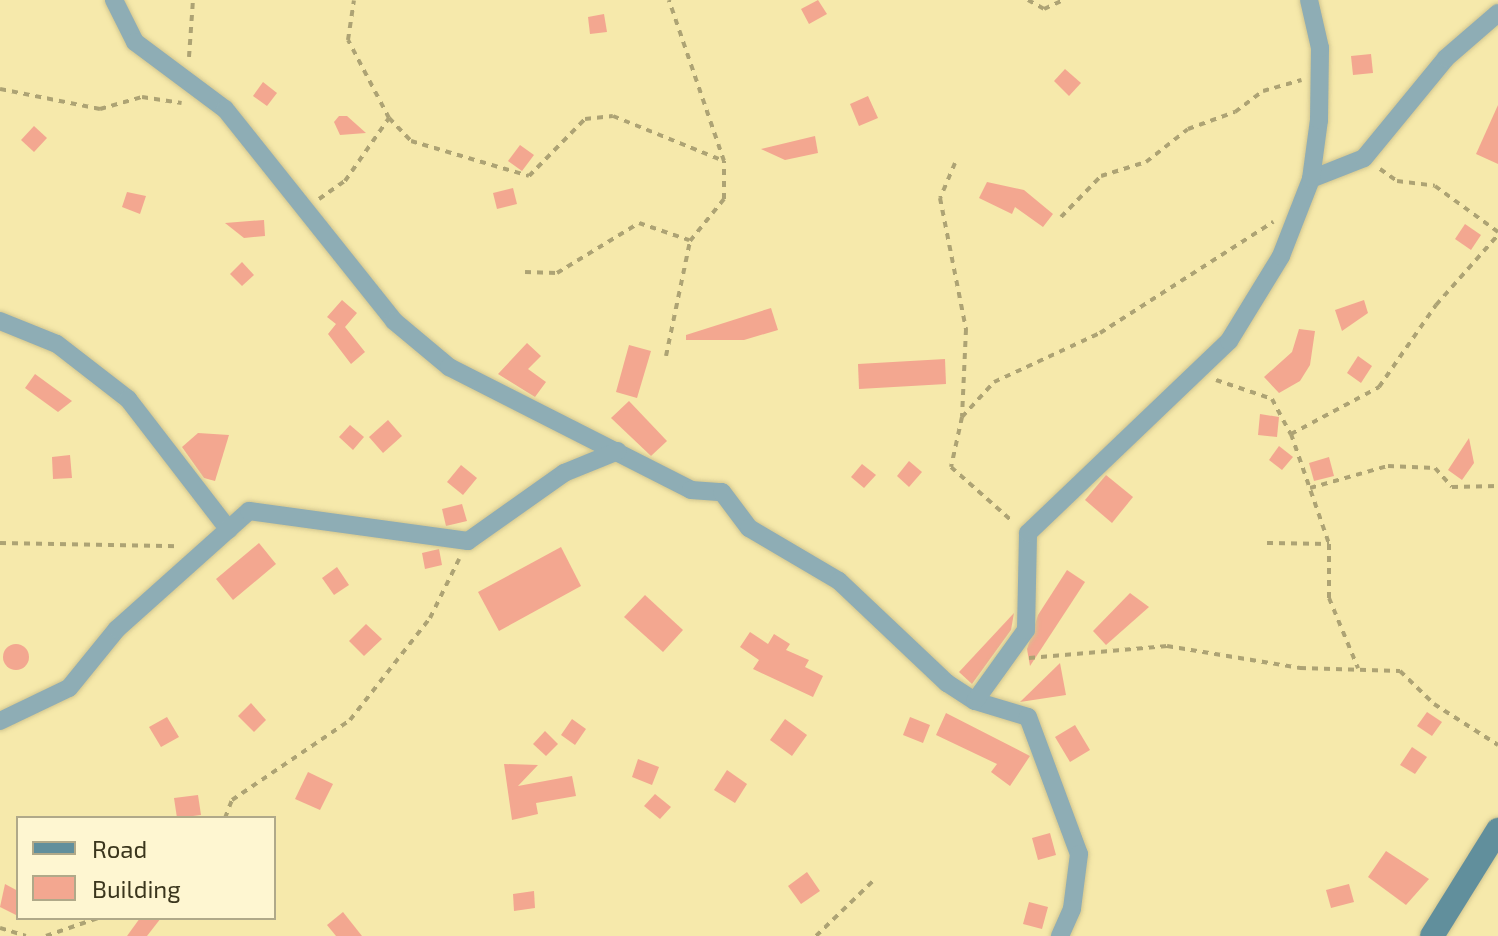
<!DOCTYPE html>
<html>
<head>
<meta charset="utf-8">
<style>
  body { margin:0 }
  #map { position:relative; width:1498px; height:936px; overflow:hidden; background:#f6e9ab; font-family:"Exo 2",sans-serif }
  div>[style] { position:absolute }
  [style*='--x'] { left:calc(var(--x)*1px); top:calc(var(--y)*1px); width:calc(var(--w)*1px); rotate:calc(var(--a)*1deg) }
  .building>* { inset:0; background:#f3a790 }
  .round { border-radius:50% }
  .path>* { height:4px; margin-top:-2px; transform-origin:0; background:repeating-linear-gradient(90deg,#ada374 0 6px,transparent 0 12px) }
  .roads { filter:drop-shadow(0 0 2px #d1c58f) drop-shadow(0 0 2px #d1c58f) }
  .street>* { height:18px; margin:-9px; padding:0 9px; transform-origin:9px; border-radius:9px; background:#8eadb5 }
  .secondary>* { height:24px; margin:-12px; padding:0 12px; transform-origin:12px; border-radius:12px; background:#618f9c }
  span { translate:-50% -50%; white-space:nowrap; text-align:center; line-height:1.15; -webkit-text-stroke:6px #fef6d1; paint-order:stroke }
  .legend { position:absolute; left:16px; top:816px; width:260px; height:104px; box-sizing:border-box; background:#fef6d1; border:2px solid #b0a989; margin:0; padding:10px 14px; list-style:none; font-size:24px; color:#3b361d }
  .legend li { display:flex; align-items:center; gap:16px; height:40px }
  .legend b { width:40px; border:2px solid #b0a989 }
</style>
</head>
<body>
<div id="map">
  <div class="building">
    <i style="clip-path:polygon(818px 0,827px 14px,809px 24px,801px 9px)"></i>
    <i style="clip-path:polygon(604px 14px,607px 32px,590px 34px,588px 17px)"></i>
    <i style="clip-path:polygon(1371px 54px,1373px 73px,1353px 75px,1351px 56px)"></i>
    <i style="clip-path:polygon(1065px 69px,1081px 83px,1069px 96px,1054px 81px)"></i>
    <i style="clip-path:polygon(263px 82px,277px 93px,267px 106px,253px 96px)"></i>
    <i style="clip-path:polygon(868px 96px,878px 118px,859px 126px,850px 104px)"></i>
    <i style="clip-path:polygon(1498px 105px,1498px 164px,1476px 154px)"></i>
    <i style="clip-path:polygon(339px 116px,347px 116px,366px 133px,340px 135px,334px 122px)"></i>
    <i style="clip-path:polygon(34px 126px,47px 138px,34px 152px,21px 140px)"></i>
    <i style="clip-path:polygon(815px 136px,818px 153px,785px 160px,761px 149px)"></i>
    <i style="clip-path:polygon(520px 145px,534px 155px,522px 171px,508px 161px)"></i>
    <i style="clip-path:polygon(987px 182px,1024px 190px,1053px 214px,1043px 227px,1015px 207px,1012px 214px,979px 198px)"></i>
    <i style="clip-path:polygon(513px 188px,517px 204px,497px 209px,493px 193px)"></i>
    <i style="clip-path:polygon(127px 192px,146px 196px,140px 214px,122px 207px)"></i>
    <i style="clip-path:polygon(264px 220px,265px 236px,244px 238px,225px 223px)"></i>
    <i style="clip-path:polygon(1465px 224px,1481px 235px,1471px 250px,1455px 239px)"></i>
    <i style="clip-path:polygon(242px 262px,254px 275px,242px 286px,230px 274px)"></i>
    <i style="clip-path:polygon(342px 300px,357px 313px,345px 327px,365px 352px,351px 364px,328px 334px,336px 324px,327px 317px)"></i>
    <i style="clip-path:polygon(1364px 300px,1368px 313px,1342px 331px,1335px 310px)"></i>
    <i style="clip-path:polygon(771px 308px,778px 330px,744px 340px,686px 340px,686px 335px)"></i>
    <i style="clip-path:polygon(1299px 329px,1315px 331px,1310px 365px,1300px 381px,1279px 393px,1264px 377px,1292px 352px)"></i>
    <i style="clip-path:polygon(527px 343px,541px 356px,528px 369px,546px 382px,535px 397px,498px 374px)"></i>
    <i style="clip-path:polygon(629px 345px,651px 351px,637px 398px,616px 392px)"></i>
    <i style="clip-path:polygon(1358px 356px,1372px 366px,1361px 383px,1347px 373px)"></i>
    <i style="clip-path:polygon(945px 359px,946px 384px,859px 389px,858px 364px)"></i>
    <i style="clip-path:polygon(35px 374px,72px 401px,58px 412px,25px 388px)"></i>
    <i style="clip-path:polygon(629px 401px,667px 441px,651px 456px,611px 418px)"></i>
    <i style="clip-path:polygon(1260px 414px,1279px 417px,1277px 437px,1258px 435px)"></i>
    <i style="clip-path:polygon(388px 420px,402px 436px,383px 453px,369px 437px)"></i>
    <i style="clip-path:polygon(350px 425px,364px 437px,353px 450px,339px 437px)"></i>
    <i style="clip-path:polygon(198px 433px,229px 435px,215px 481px,204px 478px,182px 447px)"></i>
    <i style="clip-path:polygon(1469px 438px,1474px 463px,1462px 480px,1448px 470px)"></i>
    <i style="clip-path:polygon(1279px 446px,1293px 457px,1282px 470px,1269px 460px)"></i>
    <i style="clip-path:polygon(70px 455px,72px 478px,53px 479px,52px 457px)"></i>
    <i style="clip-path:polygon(1329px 457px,1334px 476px,1314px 481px,1309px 463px)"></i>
    <i style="clip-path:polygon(909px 461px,922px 472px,909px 487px,897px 476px)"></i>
    <i style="clip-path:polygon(862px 464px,876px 475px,864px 488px,851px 477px)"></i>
    <i style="clip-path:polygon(461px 465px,477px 478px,463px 495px,447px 482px)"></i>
    <i style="clip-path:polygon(1106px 475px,1133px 497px,1112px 523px,1085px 500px)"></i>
    <i style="clip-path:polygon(462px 504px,467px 521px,446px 526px,442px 509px)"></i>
    <i style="clip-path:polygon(259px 543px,276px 564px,233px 600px,216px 579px)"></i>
    <i style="clip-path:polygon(561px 547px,581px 586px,499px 631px,478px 592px)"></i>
    <i style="clip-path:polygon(439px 549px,442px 565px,425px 569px,422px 553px)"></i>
    <i style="clip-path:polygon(337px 567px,349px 585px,334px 595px,322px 578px)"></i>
    <i style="clip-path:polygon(1067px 570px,1085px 582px,1030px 666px,1027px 649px,1038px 615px)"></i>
    <i style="clip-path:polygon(1130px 593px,1149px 607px,1106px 645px,1093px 631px)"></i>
    <i style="clip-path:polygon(645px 595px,683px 630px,663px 652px,624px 617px)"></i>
    <i style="clip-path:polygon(1014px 613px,1011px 630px,972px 684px,959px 672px)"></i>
    <i style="clip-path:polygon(366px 624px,382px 639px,364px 656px,349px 641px)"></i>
    <i style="clip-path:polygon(750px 632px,768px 644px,774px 634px,790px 644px,786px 650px,809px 660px,805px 667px,823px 676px,813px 697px,753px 669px,759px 660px,740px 647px)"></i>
    <i class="round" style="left:3px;top:644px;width:26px;height:26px"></i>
    <i style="clip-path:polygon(1060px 663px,1066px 695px,1020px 702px)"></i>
    <i style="clip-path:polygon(251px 703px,266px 720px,254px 732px,238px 716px)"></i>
    <i style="clip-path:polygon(1427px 712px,1442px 722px,1432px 736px,1417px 726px)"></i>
    <i style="clip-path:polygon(946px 713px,1030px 756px,1010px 786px,991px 772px,997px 764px,936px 735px)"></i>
    <i style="clip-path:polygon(167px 717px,179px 737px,161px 747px,149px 727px)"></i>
    <i style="clip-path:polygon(910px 717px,930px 725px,923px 743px,903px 735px)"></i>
    <i style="clip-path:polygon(572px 719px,586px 729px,575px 745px,561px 735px)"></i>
    <i style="clip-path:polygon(785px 719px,807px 735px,792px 756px,770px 740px)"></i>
    <i style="clip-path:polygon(1075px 725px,1090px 750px,1070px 762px,1055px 737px)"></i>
    <i style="clip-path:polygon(545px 731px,558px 744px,546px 756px,533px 744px)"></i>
    <i style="clip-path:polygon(1412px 747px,1427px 757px,1415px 774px,1400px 765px)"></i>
    <i style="clip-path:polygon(638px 759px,659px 767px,652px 785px,632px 777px)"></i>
    <i style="clip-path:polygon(504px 764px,538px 765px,518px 786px,572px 776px,576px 796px,536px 803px,538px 814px,512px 820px)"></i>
    <i style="clip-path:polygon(727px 770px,747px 784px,735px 803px,714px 790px)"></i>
    <i style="clip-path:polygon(308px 772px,333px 784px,320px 810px,295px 799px)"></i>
    <i style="clip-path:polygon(655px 794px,671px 807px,660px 819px,644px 806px)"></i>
    <i style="clip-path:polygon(198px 795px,201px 815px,177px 818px,174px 798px)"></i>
    <i style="clip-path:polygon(1050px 833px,1056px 855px,1038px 860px,1032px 838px)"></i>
    <i style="clip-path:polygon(1386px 851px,1429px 879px,1406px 905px,1368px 877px)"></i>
    <i style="clip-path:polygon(807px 872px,820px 891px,801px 904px,788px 886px)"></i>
    <i style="clip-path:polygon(5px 884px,18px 891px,18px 916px,0 907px)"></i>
    <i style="clip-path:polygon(1349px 884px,1354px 902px,1331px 908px,1326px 890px)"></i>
    <i style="clip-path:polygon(534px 891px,535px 908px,514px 911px,513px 894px)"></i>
    <i style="clip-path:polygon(1029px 902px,1048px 907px,1042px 929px,1023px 924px)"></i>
    <i style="clip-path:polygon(343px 912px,362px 936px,336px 936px,327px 925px)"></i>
    <i style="clip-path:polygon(140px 918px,161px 918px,147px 936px,127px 936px)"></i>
  </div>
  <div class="path">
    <i style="--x:1028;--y:0;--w:18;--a:29"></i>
    <i style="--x:1044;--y:9;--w:21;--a:-25"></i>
    <i style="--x:189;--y:57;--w:57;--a:-86"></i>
    <i style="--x:0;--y:89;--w:102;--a:11.3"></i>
    <i style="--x:100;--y:109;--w:44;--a:-15.9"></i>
    <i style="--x:142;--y:97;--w:40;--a:8.5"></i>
    <i style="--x:389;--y:118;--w:32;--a:46"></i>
    <i style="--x:411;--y:141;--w:123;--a:16.5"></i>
    <i style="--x:529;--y:176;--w:80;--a:-45.5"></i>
    <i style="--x:585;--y:119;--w:28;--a:-6"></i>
    <i style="--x:613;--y:116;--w:120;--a:22.1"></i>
    <i style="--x:955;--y:163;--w:38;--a:113"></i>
    <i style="--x:940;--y:198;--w:134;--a:78.8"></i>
    <i style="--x:966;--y:329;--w:88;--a:92.6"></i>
    <i style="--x:962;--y:417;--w:51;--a:102.4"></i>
    <i style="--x:951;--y:467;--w:81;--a:41.5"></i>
    <i style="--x:1380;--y:169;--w:21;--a:35"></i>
    <i style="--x:1397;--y:181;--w:38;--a:7"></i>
    <i style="--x:1435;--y:186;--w:78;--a:36.1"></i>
    <i style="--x:319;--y:199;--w:32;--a:-35"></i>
    <i style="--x:345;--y:181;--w:77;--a:-55.1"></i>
    <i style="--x:389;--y:118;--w:88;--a:-117.7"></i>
    <i style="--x:348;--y:40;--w:40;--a:-81.5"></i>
    <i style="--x:1061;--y:217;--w:57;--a:-45.7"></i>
    <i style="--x:1101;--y:176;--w:47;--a:-17.3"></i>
    <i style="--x:1146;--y:162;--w:53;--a:-38.2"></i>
    <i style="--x:1188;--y:129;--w:50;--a:-19.9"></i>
    <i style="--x:1235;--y:112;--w:35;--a:-37"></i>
    <i style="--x:1263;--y:91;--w:40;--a:-16"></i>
    <i style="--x:525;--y:272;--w:32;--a:2"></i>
    <i style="--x:557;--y:273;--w:96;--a:-31.4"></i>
    <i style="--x:639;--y:223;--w:53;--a:18.8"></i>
    <i style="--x:666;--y:356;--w:117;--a:-78.2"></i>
    <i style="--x:690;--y:241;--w:54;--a:-51"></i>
    <i style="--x:724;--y:199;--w:38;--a:-90"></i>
    <i style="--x:724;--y:161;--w:170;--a:-108.9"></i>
    <i style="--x:1216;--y:380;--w:59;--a:18.7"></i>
    <i style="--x:1272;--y:399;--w:40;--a:62"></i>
    <i style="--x:1291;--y:434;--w:116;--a:70.9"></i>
    <i style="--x:1329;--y:544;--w:54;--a:90"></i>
    <i style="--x:1329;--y:598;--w:76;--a:67.5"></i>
    <i style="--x:962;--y:417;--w:47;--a:-47.6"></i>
    <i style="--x:994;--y:382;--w:117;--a:-24.8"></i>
    <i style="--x:1100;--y:333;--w:206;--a:-32.7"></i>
    <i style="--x:1291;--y:434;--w:100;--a:-28.1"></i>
    <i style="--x:1379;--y:387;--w:100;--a:-55.2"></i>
    <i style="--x:1436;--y:305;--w:94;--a:-48.5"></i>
    <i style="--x:1310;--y:488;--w:81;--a:-15.8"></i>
    <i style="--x:1388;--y:466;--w:47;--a:2.4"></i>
    <i style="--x:1435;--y:468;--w:25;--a:48"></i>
    <i style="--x:1452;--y:487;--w:46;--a:-1.2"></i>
    <i style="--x:0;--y:543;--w:180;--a:1"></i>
    <i style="--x:1267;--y:543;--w:62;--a:0.9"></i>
    <i style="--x:1029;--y:658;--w:139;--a:-5"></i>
    <i style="--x:1167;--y:646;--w:135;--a:9.4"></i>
    <i style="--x:1300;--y:668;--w:100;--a:1.7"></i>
    <i style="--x:1400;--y:671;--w:47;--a:44.1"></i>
    <i style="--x:1434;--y:704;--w:76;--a:32.6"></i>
    <i style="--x:225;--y:818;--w:19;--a:-69"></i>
    <i style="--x:232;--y:800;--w:143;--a:-34.1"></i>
    <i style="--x:350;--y:720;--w:130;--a:-51.9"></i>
    <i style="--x:430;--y:618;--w:66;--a:-63.8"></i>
    <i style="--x:0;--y:928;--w:27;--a:17"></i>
    <i style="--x:46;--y:936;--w:55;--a:-19.1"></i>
    <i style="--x:816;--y:936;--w:79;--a:-44"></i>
  </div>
  <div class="roads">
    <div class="street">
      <i style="--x:114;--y:0;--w:47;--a:63.4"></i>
      <i style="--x:135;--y:42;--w:112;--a:36.7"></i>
      <i style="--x:225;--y:109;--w:271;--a:51.4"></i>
      <i style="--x:394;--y:321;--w:72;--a:39.9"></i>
      <i style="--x:449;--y:367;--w:271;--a:26.9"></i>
      <i style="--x:691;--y:490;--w:31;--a:4"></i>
      <i style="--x:722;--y:492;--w:45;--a:53.1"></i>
      <i style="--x:749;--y:528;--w:104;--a:30.5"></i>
      <i style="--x:839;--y:581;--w:149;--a:43.4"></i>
      <i style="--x:947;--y:683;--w:33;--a:33"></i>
      <i style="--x:975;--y:701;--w:55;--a:16.8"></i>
      <i style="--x:1028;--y:717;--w:146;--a:69.6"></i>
      <i style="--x:1079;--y:854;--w:55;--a:97.3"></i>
      <i style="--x:1072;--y:909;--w:30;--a:114"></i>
      <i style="--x:1311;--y:179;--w:57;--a:-21.6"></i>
      <i style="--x:1364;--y:158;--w:129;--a:-50.6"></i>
      <i style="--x:1446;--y:58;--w:69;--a:-40.9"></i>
      <i style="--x:0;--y:321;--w:61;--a:22"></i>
      <i style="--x:57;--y:344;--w:90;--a:37.8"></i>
      <i style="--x:128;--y:399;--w:165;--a:52.4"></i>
      <i style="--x:975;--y:701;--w:87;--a:-54.3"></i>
      <i style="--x:1026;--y:630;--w:97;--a:-88.8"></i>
      <i style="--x:1028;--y:533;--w:278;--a:-43.7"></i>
      <i style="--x:1229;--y:341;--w:100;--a:-58.5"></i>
      <i style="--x:1281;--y:256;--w:83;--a:-68.7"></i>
      <i style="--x:1311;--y:179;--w:60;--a:-82.3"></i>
      <i style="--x:1319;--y:120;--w:72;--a:-89.2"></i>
      <i style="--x:1320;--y:48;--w:49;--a:-102.9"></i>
      <i style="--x:0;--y:721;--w:76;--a:-25.6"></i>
      <i style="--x:69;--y:688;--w:76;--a:-50.9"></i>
      <i style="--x:117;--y:629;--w:177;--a:-41.8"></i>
      <i style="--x:249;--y:511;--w:221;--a:7.8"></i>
      <i style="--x:468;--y:541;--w:118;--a:-35.3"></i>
      <i style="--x:564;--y:473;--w:58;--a:-22.2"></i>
    </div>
    <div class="secondary">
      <i style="--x:1432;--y:936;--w:125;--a:-58.1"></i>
    </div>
  </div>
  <ul class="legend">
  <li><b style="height:10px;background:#618f9c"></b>Road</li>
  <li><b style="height:22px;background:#f3a790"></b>Building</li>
  </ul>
</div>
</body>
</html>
